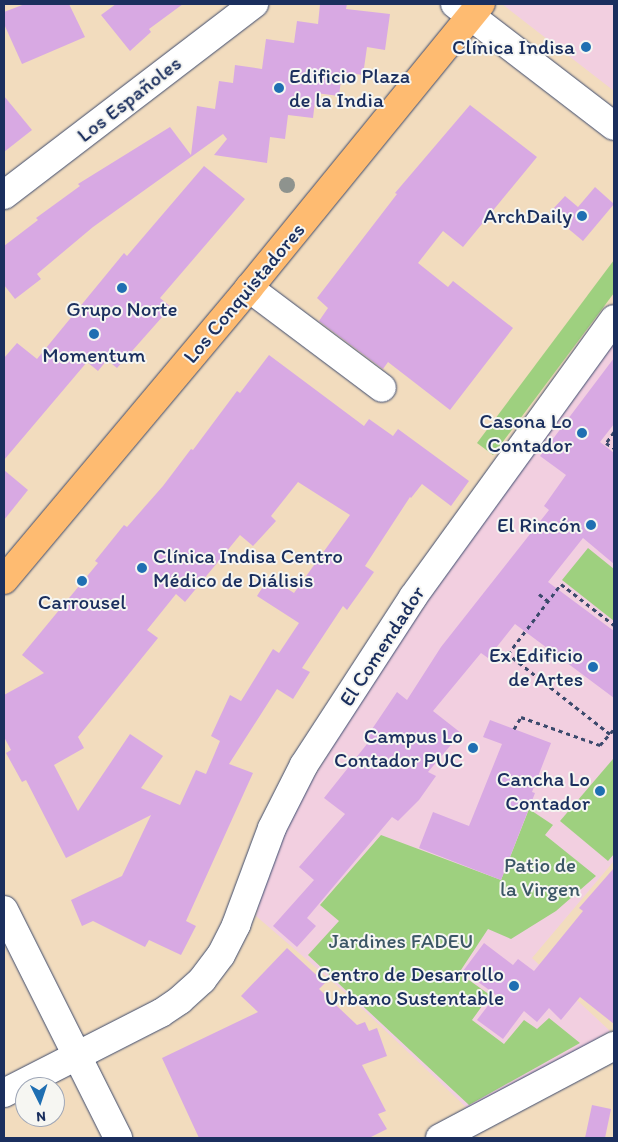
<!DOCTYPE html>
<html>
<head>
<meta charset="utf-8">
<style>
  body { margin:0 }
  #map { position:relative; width:618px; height:1142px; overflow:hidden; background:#f2dcbe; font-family:Itim,sans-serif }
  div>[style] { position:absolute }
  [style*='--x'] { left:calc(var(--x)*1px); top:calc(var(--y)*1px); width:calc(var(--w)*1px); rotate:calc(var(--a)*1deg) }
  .built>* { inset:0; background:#f2cfe0 }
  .green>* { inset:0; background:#9ed07f }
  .building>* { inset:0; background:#d8a9e3 }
  .path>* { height:3px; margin-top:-1.5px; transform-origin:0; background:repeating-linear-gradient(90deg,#3b496c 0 4px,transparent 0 8px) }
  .roads { filter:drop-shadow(0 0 1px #3b496c) drop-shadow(0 0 1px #3b496c) }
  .minor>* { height:28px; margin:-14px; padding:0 14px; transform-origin:14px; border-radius:14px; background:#fff }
  .major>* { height:28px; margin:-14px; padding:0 14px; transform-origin:14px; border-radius:14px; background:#febb71 }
  .trees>* { width:16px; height:16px; margin:-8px; border-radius:50%; background:#8e938e }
  .dots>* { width:14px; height:14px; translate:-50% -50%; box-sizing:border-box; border:2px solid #f6f6f2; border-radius:50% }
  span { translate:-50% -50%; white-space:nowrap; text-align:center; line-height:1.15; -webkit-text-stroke:4px #f6f6f2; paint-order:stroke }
  .poi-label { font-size:21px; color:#1b2f5e }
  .right { translate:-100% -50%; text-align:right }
  .left { translate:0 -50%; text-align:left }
  .street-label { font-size:21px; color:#1b2f5e }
  .park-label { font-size:21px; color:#3c5766 }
  .frame { position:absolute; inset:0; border:5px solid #1b2f5e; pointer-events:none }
  .north { position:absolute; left:15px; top:1077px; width:50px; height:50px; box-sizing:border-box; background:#f6f6f2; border:1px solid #9ea6b7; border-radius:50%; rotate:176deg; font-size:14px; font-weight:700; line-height:20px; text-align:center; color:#1b2f5e }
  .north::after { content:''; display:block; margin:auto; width:18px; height:22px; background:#1f6fb2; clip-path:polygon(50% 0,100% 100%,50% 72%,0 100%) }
</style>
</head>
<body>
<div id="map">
  <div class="built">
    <i style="clip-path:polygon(502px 4px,614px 4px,614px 91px)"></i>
    <i style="clip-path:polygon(614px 343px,614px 861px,532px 958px,610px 1031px,543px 1071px,469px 1110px,349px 996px,256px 916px,267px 874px,288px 820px,345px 726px,391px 654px,499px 499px)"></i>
  </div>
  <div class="green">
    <i style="clip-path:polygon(614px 260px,614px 293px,493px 455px,477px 443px)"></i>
    <i style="clip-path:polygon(588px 548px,614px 569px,614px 621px,562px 580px)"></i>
    <i style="clip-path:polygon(613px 759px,614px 854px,608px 861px,560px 821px)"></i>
    <i style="clip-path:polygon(529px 809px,553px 825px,545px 835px,596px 876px,556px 911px,511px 939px,488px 929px,459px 973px,490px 995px,472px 1020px,504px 1044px,524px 1020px,537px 1029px,549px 1018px,580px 1043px,469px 1105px,308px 955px,339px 921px,320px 905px,381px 835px,501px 880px)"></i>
  </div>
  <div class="building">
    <i style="clip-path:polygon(25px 4px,69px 4px,85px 37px,22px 64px,4px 24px,4px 12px)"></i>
    <i style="clip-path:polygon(116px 4px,183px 4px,149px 29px,151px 32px,130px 51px,101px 15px)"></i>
    <i style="clip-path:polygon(320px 4px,347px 4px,346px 9px,390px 14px,385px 50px,367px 47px,363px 75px,342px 72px,339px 96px,316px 93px,313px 118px,288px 115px,285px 139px,270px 137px,267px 163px,214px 155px,227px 139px,223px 134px,93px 227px,37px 274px,41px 279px,15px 299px,4px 285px,4px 246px,38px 220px,36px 218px,80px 186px,78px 184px,170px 127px,191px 155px,197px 106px,215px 109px,219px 81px,233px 83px,235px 65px,262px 69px,266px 39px,294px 43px,297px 21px,318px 24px)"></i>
    <i style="clip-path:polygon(4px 96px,32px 130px,4px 152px)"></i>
    <i style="clip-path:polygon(470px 105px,537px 157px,463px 247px,443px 231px,418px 263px,448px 287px,453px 281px,513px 328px,450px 410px,388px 362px,383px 369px,319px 321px,328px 308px,317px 298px,397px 194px,395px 193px)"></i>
    <i style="clip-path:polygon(204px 166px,245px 199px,160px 298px,171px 307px,117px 368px,107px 360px,98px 371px,87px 362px,4px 460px,4px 358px,17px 343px,37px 359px,124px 253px,127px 256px)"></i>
    <i style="clip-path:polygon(595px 187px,614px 204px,583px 241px,565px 226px,568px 222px,552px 210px,565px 196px,578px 207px)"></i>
    <i style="clip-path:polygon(evenodd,269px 355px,364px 426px,369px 419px,393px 436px,398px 429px,469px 481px,451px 506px,422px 484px,411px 498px,410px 497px,365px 566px,374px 572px,347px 610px,343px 606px,302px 668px,310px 672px,293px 699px,277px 689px,229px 764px,253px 773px,186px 921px,196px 926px,181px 955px,149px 940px,145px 947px,93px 921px,82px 926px,71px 900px,122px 876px,151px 815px,66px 858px,26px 780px,22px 782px,6px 753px,11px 750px,4px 737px,4px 695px,44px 673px,22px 655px,98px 563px,95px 561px,124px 525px,127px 527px,163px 486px,191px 449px,193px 450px,237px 391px,240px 393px,269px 355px,298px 482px,350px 515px,294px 593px,269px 577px,257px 596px,299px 623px,279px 653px,273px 649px,241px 701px,230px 695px,211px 736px,220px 741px,206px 774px,196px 770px,180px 805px,141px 788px,163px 756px,130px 734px,78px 811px,54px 765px,84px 748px,78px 737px,158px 638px,147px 630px,176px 594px,185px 602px,240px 535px,253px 546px,276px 521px,271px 516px,298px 482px)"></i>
    <i style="clip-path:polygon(614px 358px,614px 424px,600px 442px,614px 453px,614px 564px,583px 538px,548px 582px,614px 631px,614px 698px,515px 624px,488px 658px,481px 653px,433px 711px,461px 733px,428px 772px,436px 776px,419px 800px,398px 821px,392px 817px,307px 918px,316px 926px,297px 947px,273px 926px,314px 880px,299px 867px,345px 814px,324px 798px,367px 744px,364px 741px,397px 692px,407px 700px,441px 647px,549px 510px,544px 506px,566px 475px,540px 456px)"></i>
    <i style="clip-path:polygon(4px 470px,28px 490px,4px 520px)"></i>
    <i style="clip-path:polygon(490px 720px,551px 743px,532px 792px,535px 793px,501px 880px,419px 848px,433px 812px,469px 826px,502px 744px,483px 737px)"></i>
    <i style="clip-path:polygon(614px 868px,614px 1024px,580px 997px,561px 1020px,549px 1008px,537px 1022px,524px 1011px,503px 1039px,477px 1020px,496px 995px,463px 971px,484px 943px,513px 965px,518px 959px,534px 971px,583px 911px,579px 908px)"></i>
    <i style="clip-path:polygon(287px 948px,325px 983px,319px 989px,357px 1025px,365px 1022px,369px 1031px,377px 1028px,387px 1056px,362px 1065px,386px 1111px,378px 1114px,387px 1129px,369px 1138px,199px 1138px,162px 1058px,258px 1012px,241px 996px)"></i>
    <i style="clip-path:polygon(592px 1105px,611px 1109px,605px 1138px,585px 1138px)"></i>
  </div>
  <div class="path">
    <i style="--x:614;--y:432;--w:14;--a:126"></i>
    <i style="--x:606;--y:443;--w:9;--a:32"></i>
    <i style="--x:539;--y:594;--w:11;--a:38"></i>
    <i style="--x:514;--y:729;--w:14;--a:-60"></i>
    <i style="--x:521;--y:717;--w:84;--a:19.5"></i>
    <i style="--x:600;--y:745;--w:21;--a:-49"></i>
    <i style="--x:610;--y:734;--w:130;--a:-141.9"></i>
    <i style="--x:508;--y:654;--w:88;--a:-52.9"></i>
    <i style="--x:561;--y:584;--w:67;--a:37.7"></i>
  </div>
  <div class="roads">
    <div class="minor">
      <i style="--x:455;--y:4;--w:200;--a:37.5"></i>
      <i style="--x:4;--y:195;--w:315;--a:-37.4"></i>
      <i style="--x:249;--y:288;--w:166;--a:36.9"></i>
      <i style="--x:4;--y:910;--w:255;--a:63.4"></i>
      <i style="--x:4;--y:1093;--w:176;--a:-27"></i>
      <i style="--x:161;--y:1013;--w:23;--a:-34"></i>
      <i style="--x:180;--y:1000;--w:30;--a:-42"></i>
      <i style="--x:202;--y:980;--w:31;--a:-53"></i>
      <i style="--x:221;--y:955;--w:34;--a:-63"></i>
      <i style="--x:236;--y:925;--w:103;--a:-69.6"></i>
      <i style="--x:272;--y:828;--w:71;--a:-63.1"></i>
      <i style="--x:304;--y:765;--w:200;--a:-57"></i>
      <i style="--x:413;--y:597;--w:343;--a:-54.1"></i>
      <i style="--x:440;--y:1138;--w:197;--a:-27.9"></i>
    </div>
    <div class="major">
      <i style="--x:4;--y:580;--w:381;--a:-50"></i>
      <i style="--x:249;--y:288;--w:367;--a:-50.8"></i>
    </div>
  </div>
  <div class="trees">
    <i style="left:287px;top:185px"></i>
  </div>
  <div class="dots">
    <i style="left:586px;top:47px;background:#1f6fb2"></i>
    <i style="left:279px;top:88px;background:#1f6fb2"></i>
    <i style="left:582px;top:216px;background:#1f6fb2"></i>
    <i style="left:122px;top:288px;background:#1f6fb2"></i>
    <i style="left:94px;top:334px;background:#1f6fb2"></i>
    <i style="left:582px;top:433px;background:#1f6fb2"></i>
    <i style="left:591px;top:525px;background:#1f6fb2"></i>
    <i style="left:142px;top:568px;background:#1f6fb2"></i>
    <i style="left:82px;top:581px;background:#1f6fb2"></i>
    <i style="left:593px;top:667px;background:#1f6fb2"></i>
    <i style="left:473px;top:748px;background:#1f6fb2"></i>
    <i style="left:600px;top:791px;background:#1f6fb2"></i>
    <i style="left:514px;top:986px;background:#1f6fb2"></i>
  </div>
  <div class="poi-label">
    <span class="right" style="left:575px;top:47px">Clínica Indisa</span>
    <span class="left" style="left:289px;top:88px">Edificio Plaza<br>de la India</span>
    <span class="right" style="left:572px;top:216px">ArchDaily</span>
    <span style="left:122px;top:309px">Grupo Norte</span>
    <span style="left:94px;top:355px">Momentum</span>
    <span class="right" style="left:572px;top:433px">Casona Lo<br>Contador</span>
    <span class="right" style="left:581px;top:525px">El Rincón</span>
    <span class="left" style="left:153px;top:568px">Clínica Indisa Centro<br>Médico de Diálisis</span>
    <span style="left:82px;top:602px">Carrousel</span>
    <span class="right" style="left:583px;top:667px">Ex Edificio<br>de Artes</span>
    <span class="right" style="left:463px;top:748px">Campus Lo<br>Contador PUC</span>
    <span class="right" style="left:590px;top:791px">Cancha Lo<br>Contador</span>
    <span class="right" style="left:504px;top:986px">Centro de Desarrollo<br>Urbano Sustentable</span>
  </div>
  <div class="street-label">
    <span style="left:129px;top:99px;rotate:-38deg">Los Españoles</span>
    <span style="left:244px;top:293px;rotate:-50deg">Los Conquistadores</span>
    <span style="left:382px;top:646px;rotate:-57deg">El Comendador</span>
  </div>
  <div class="park-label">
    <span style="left:540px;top:877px">Patio de<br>la Virgen</span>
    <span style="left:401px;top:941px">Jardines FADEU</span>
  </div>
  <div class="frame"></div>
  <div class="north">N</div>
</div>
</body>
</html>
